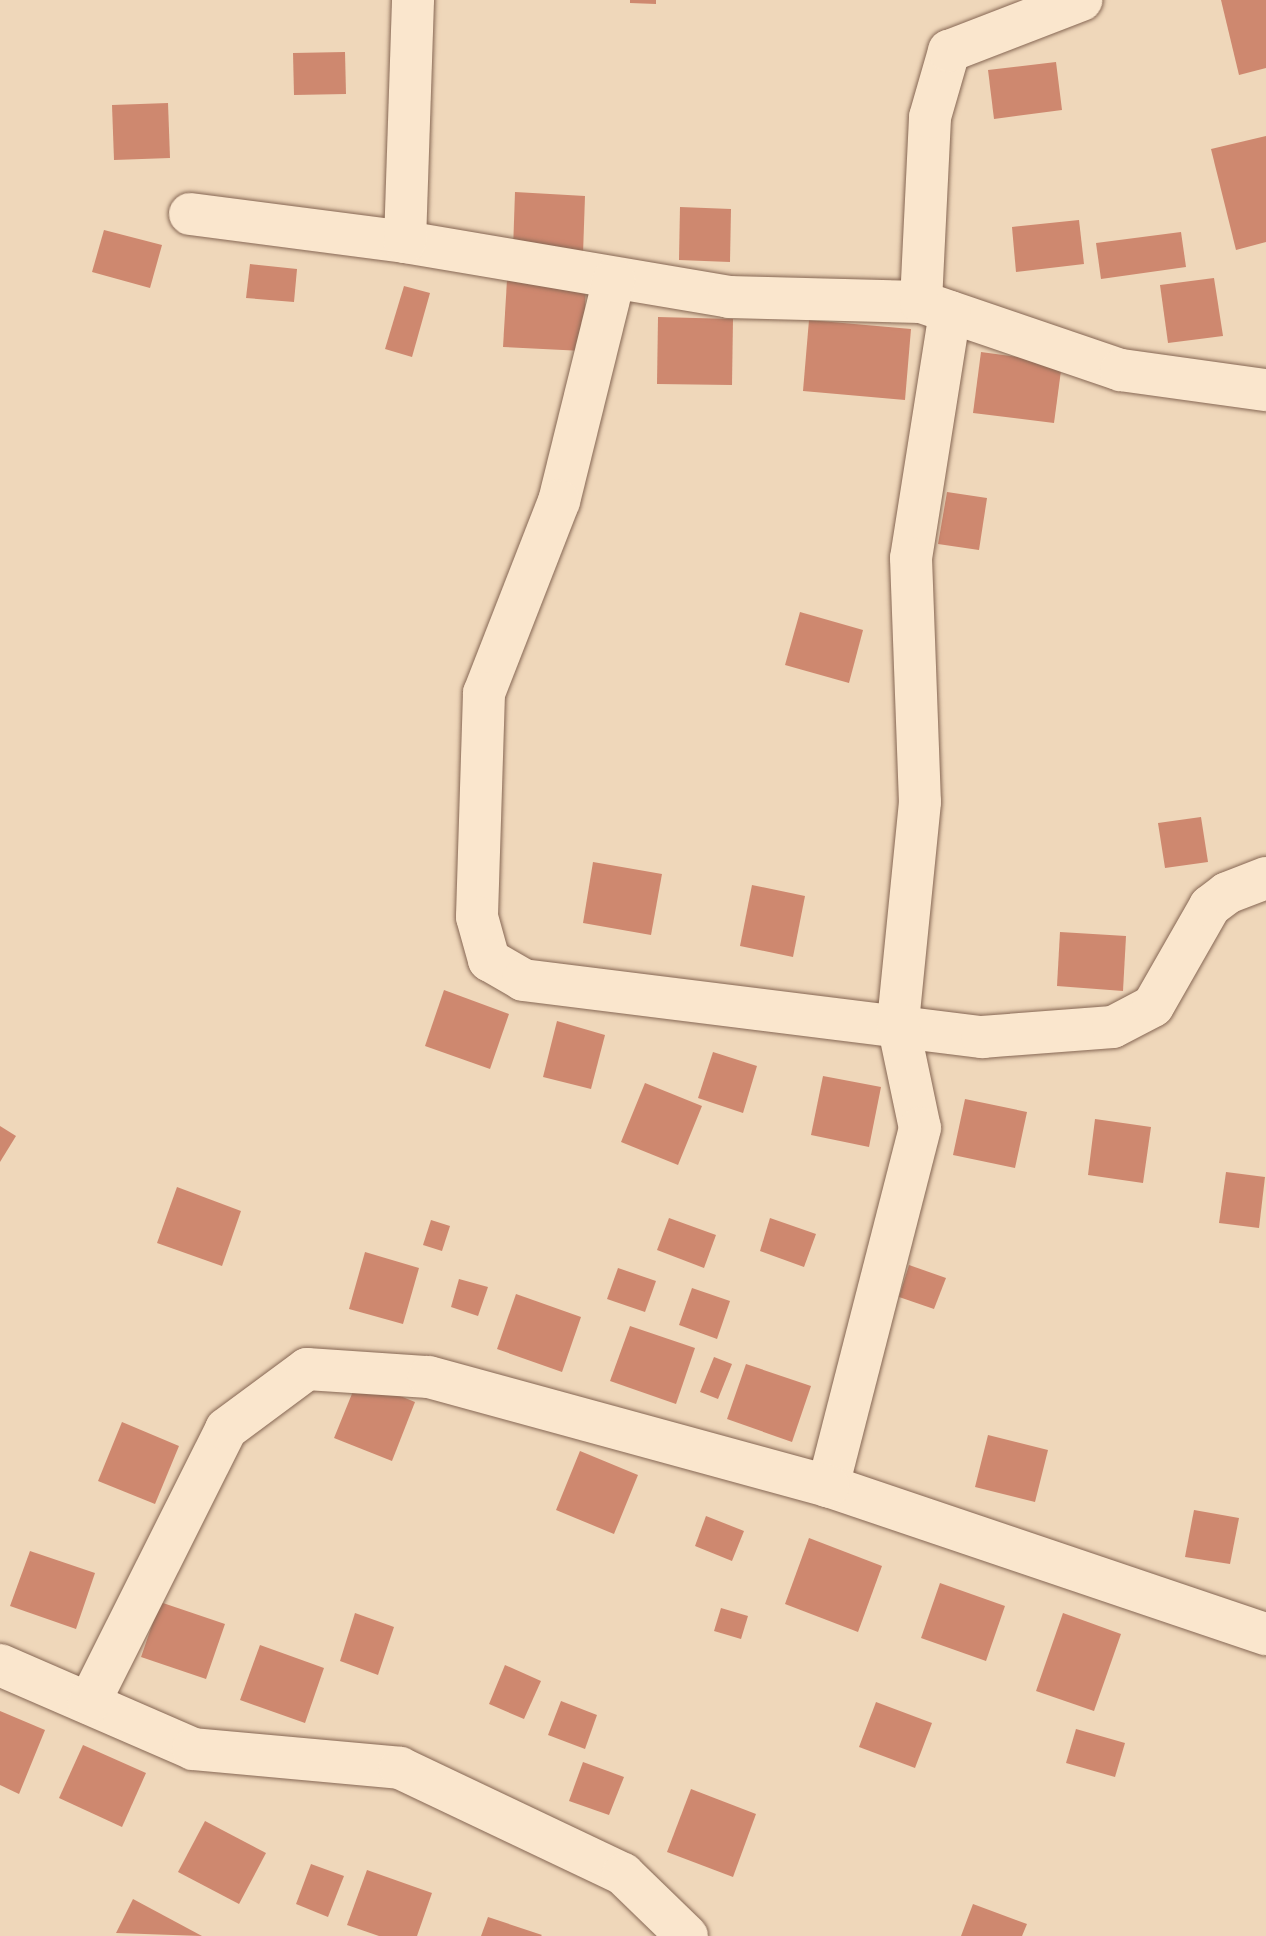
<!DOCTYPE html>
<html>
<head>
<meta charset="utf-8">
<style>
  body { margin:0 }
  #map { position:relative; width:1266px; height:1936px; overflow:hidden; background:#efd7ba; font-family:"Zilla Slab",serif }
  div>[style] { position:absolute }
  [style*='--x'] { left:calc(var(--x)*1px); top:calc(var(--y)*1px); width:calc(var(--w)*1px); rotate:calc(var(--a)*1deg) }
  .building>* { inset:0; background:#ce886f }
  .roads { filter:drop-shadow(0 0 2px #866754) drop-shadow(0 0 2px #866754) }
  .street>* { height:42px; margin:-21px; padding:0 21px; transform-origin:21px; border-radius:21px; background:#fae6cd }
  span { translate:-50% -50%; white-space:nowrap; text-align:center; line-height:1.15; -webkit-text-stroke:8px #f6e3ca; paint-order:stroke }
</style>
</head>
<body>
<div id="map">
  <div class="building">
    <i style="clip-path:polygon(630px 0,656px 0,656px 4px,630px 3px)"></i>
    <i style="clip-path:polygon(1221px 0,1266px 0,1266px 68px,1239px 75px)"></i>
    <i style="clip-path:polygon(345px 52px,346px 94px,294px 95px,293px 53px)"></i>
    <i style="clip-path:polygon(1056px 62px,1062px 110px,994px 119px,988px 70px)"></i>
    <i style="clip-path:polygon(168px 103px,170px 158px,114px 160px,112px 105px)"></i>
    <i style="clip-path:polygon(1266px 136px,1266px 242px,1236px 250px,1211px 149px)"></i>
    <i style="clip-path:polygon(515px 192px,585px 196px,583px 254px,513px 250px)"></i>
    <i style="clip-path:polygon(680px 207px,731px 209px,730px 262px,679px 260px)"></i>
    <i style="clip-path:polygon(1079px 220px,1084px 264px,1016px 272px,1012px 227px)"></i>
    <i style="clip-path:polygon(104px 230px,162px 245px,150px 288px,92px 272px)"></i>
    <i style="clip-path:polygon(1181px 232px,1186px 267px,1101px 279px,1096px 243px)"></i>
    <i style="clip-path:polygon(250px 264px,297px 269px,294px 302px,246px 298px)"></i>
    <i style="clip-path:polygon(1214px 278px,1223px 336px,1168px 343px,1160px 285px)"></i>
    <i style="clip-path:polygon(507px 280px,586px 285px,583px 351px,503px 347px)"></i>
    <i style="clip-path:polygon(404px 286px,430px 293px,412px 357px,385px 349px)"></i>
    <i style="clip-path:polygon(658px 317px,733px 319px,732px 385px,657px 384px)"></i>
    <i style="clip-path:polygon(809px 320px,911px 329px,905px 400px,803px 391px)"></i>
    <i style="clip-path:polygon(981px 352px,1062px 363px,1054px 423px,973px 413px)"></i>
    <i style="clip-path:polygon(947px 492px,987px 498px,979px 550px,938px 544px)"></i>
    <i style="clip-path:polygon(800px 612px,863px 630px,849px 683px,785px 665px)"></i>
    <i style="clip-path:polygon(1201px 817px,1208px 862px,1165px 868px,1158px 823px)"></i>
    <i style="clip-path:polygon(593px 862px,662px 874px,651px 935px,583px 923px)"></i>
    <i style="clip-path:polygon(752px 885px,805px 896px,793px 957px,740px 946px)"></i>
    <i style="clip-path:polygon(1060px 932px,1126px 936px,1123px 991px,1057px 986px)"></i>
    <i style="clip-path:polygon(444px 990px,509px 1014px,490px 1069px,425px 1046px)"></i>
    <i style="clip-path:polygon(557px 1021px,605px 1035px,591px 1089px,543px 1077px)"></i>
    <i style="clip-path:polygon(713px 1052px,757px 1066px,743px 1113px,698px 1098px)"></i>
    <i style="clip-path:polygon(823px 1076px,881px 1087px,869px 1147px,811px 1135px)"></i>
    <i style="clip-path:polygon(645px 1083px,702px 1106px,678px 1165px,621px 1142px)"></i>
    <i style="clip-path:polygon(965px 1099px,1027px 1112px,1015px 1168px,953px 1155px)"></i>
    <i style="clip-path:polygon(1095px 1119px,1151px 1127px,1143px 1183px,1088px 1175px)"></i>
    <i style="clip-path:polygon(0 1126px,16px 1136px,0 1162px)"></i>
    <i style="clip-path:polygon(1226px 1172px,1265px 1177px,1259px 1228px,1219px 1223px)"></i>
    <i style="clip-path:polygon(177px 1187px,241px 1211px,222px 1266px,157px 1243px)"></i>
    <i style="clip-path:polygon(669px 1218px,716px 1235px,704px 1268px,657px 1250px)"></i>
    <i style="clip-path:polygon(770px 1218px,816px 1234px,804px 1267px,760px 1251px)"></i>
    <i style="clip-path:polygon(431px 1220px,450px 1226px,442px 1251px,423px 1245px)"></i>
    <i style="clip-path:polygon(365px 1252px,419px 1268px,403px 1324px,349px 1309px)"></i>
    <i style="clip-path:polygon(909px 1265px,946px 1278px,934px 1309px,899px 1297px)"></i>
    <i style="clip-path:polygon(618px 1268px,656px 1281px,645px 1312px,607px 1299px)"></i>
    <i style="clip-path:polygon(459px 1279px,488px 1287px,478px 1316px,451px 1307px)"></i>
    <i style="clip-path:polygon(692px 1288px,730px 1301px,717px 1339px,679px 1325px)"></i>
    <i style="clip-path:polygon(516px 1294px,581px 1317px,562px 1372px,497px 1349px)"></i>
    <i style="clip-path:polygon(630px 1326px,695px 1348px,676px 1404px,610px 1381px)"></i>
    <i style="clip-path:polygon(714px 1357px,732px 1364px,718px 1399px,700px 1392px)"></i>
    <i style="clip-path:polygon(746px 1364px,811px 1386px,792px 1442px,727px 1419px)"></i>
    <i style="clip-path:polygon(358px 1379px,415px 1402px,392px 1461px,334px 1438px)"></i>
    <i style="clip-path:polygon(122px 1422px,179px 1446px,155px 1504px,98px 1481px)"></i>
    <i style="clip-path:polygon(988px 1435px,1048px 1450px,1035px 1502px,975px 1487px)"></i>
    <i style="clip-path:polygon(580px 1451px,638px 1475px,614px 1534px,556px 1510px)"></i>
    <i style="clip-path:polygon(1194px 1510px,1239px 1518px,1230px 1564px,1185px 1557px)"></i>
    <i style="clip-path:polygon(706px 1516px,744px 1531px,732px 1561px,695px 1546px)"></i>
    <i style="clip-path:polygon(809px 1538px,882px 1566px,858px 1632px,785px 1604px)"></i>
    <i style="clip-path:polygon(30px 1551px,95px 1573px,76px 1629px,10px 1606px)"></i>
    <i style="clip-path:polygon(940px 1583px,1005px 1606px,986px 1661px,921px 1638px)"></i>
    <i style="clip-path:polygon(160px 1602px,225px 1624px,206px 1679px,141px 1657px)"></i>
    <i style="clip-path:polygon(721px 1608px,748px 1616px,741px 1639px,714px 1631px)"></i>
    <i style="clip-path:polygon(355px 1613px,394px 1627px,378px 1675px,340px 1661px)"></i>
    <i style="clip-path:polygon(1063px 1613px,1121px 1634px,1094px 1711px,1036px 1691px)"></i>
    <i style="clip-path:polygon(260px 1645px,324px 1668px,305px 1723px,240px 1700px)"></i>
    <i style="clip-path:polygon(505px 1665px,541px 1681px,524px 1719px,489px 1704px)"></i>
    <i style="clip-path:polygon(561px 1701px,597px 1715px,585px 1749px,548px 1735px)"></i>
    <i style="clip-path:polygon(876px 1702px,932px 1723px,915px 1768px,859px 1747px)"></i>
    <i style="clip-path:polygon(0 1711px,45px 1730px,19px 1794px,0 1785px)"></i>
    <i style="clip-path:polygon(1076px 1729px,1125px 1743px,1115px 1777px,1066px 1763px)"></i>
    <i style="clip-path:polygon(83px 1745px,146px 1773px,122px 1827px,59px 1798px)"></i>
    <i style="clip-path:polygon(583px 1762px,624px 1777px,609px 1815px,569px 1801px)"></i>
    <i style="clip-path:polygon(691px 1789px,756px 1814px,733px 1877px,667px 1852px)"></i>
    <i style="clip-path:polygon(205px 1821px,266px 1853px,239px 1904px,178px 1872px)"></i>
    <i style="clip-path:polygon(311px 1864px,344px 1876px,328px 1917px,296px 1904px)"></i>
    <i style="clip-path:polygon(367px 1870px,432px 1893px,417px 1936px,379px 1936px,347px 1925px)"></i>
    <i style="clip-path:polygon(133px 1899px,202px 1936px,116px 1933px)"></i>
    <i style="clip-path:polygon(973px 1904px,1027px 1924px,1022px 1936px,961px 1936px)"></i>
    <i style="clip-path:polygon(488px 1917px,542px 1935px,541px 1936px,481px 1936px)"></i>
  </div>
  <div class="roads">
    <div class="street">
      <i style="--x:190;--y:214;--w:217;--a:7.4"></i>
      <i style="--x:405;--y:242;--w:329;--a:9.6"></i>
      <i style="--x:729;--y:297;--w:192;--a:1.5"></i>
      <i style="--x:921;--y:302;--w:211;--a:18.8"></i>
      <i style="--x:1121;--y:370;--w:146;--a:7.9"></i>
      <i style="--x:405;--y:242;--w:242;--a:-88.1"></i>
      <i style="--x:614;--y:279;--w:229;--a:103.9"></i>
      <i style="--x:559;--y:501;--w:206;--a:111.3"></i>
      <i style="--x:484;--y:693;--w:224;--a:91.8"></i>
      <i style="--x:477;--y:917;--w:45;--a:74.4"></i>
      <i style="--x:489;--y:960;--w:39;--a:30"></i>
      <i style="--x:523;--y:980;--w:463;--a:7.1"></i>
      <i style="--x:982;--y:1037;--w:131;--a:-4.4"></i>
      <i style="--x:1113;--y:1027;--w:45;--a:-27.7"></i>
      <i style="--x:1153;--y:1006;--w:115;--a:-60.3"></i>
      <i style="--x:1210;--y:906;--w:21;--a:-37"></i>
      <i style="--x:1227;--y:893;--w:42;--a:-21"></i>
      <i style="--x:921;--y:302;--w:185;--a:-87.2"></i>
      <i style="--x:930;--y:117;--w:69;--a:-73.9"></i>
      <i style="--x:949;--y:51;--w:142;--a:-21.1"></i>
      <i style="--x:950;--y:312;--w:249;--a:99"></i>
      <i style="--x:911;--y:558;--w:244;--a:87.9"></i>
      <i style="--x:920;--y:802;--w:223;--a:95.7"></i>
      <i style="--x:898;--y:1024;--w:106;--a:78.1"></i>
      <i style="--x:920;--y:1128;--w:370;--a:104.4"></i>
      <i style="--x:828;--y:1486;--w:462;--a:18.7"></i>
      <i style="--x:0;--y:1665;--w:210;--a:23.5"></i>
      <i style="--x:193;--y:1749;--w:208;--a:5.2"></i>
      <i style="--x:400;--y:1768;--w:247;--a:25.4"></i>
      <i style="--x:623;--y:1874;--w:89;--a:44.1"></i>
      <i style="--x:89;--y:1703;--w:306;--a:-63.4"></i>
      <i style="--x:226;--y:1429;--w:101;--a:-36.5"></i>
      <i style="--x:307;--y:1369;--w:122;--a:3.8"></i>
      <i style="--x:429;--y:1377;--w:414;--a:15.3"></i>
    </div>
  </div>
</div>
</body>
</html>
